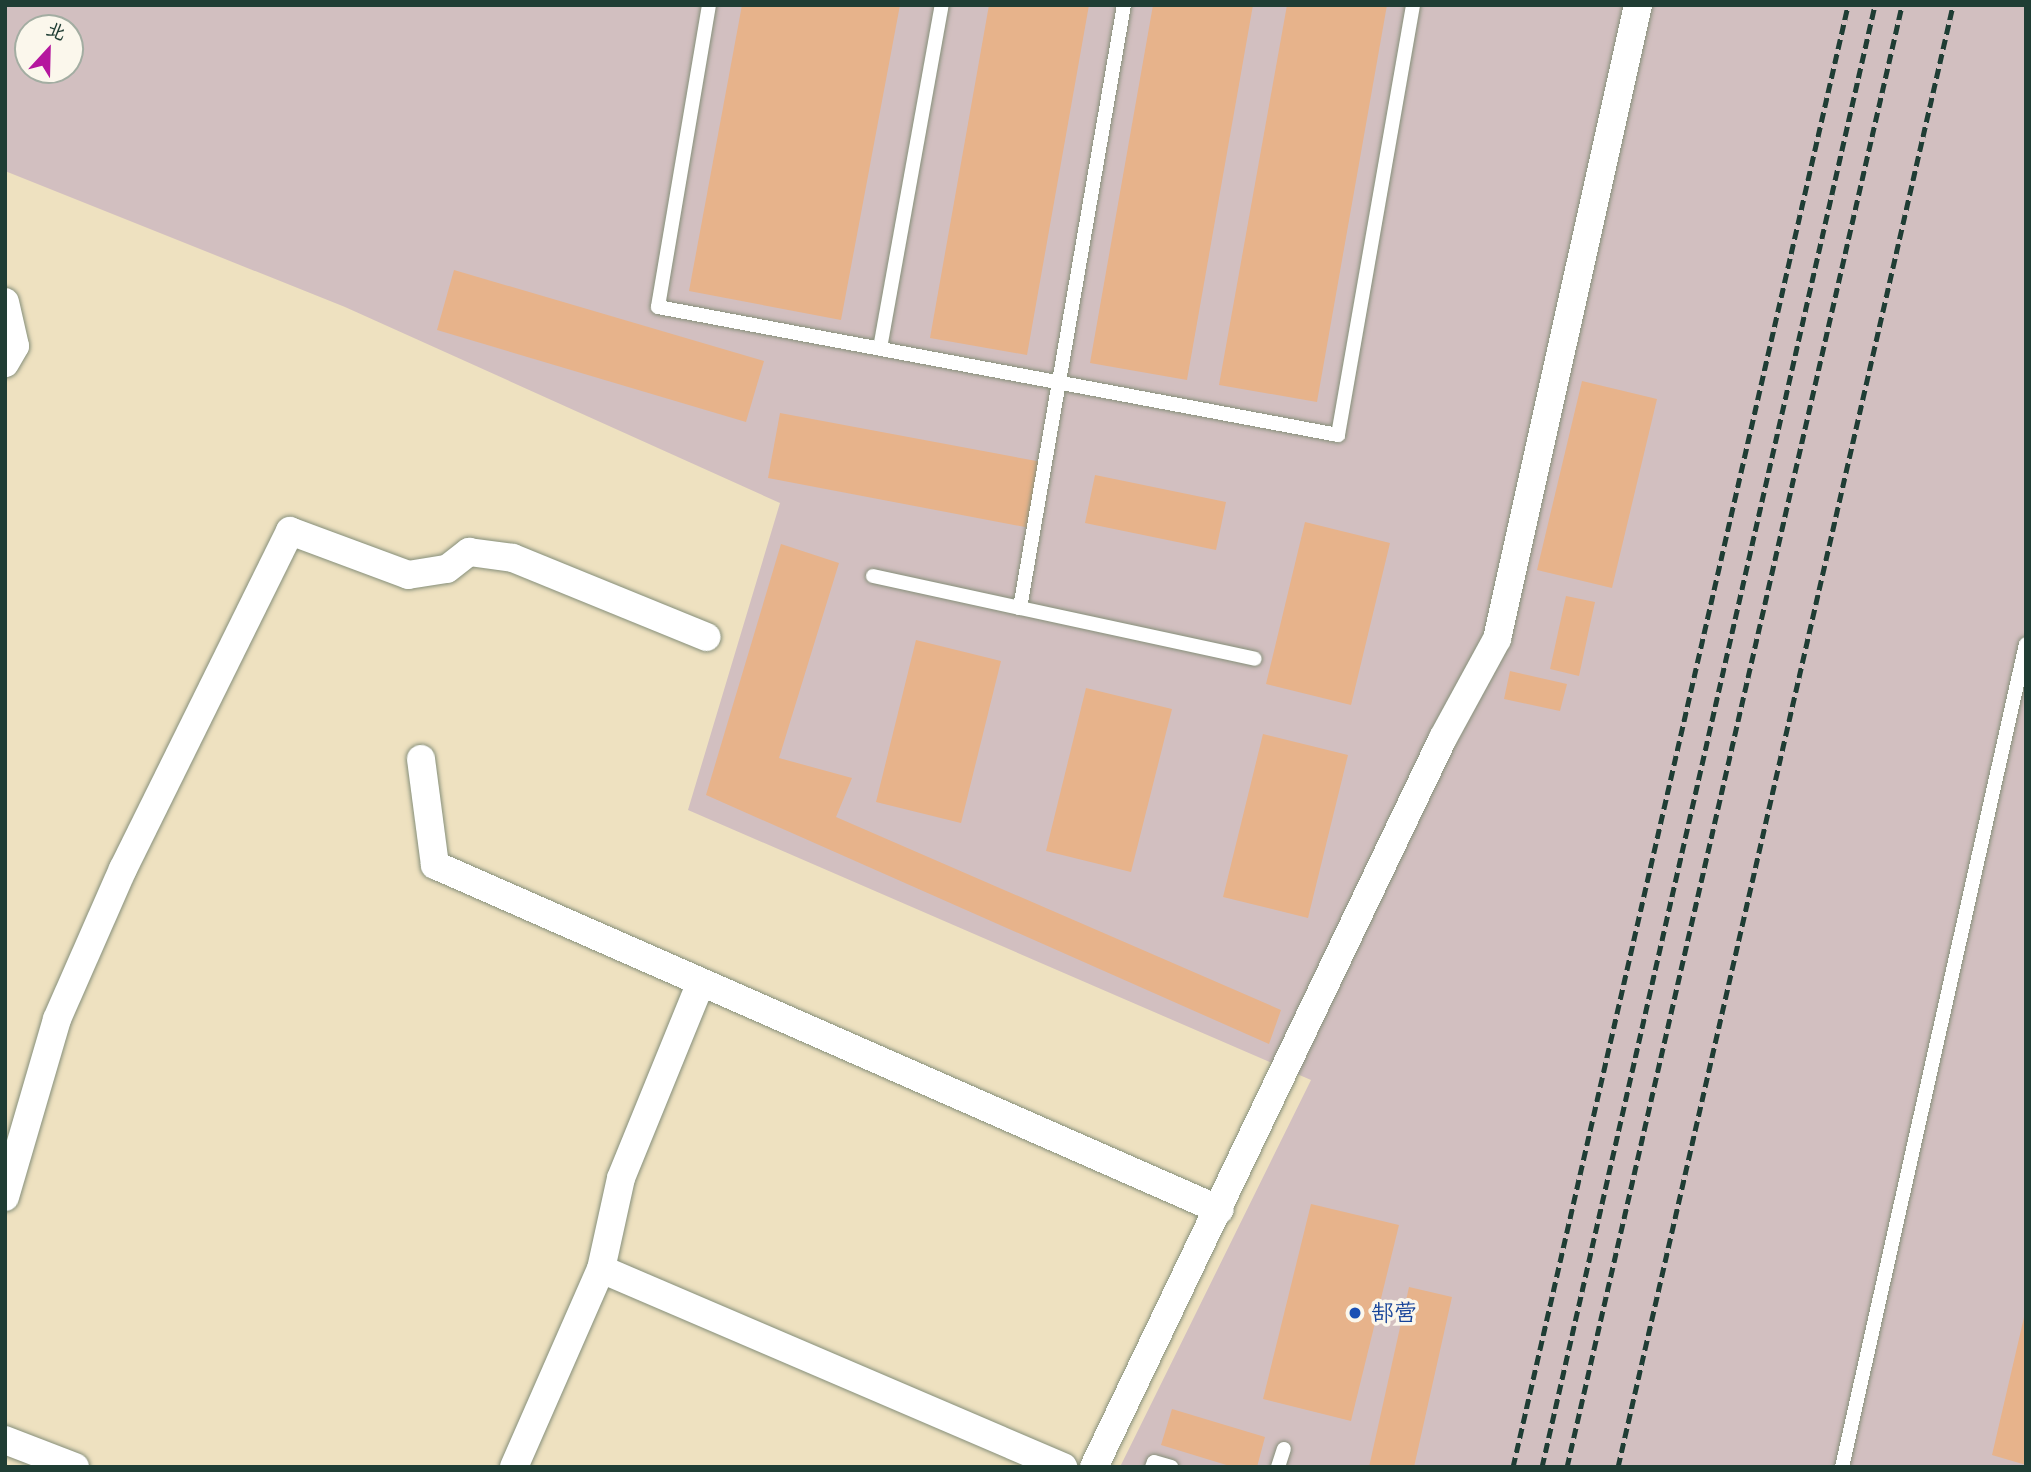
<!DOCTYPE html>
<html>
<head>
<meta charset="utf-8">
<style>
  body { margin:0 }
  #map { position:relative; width:2031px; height:1472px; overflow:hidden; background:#eee1c0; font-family:"Comic Neue","LXGW WenKai TC",sans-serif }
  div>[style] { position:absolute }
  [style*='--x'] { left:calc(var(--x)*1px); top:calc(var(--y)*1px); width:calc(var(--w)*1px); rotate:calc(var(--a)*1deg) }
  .industrial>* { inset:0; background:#d2bfc0 }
  .building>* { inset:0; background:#e7b38b }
  .roads { filter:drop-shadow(0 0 2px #868f7a) drop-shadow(0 0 2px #868f7a) }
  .lane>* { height:14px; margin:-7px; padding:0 7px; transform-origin:7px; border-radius:7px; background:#fff }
  .street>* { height:28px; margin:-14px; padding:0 14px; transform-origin:14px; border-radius:14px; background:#fff }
  .rail>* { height:5px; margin-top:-2.5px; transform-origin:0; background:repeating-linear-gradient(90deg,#1f3d34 0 10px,transparent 0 15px) }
  .dots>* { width:19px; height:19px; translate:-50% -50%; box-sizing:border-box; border:4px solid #fbf7ec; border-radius:50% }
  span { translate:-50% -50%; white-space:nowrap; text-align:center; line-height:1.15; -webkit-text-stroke:7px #fbf7ec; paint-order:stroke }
  .transit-label { font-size:23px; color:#164399 }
  .left { translate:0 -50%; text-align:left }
  .frame { position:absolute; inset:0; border:7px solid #1f3d34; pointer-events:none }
  .north { position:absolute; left:14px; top:14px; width:70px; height:70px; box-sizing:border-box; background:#fbf7ec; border:2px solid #a3ada2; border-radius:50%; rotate:22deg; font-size:19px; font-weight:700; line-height:28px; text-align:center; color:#1f3d34 }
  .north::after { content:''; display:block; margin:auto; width:24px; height:32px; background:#b5179e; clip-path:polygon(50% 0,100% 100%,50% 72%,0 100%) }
</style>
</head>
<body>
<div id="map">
  <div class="industrial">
    <i style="clip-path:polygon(evenodd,5px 5px,2026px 5px,2026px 1467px,1120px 1467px,1311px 1080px,688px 810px,780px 503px,345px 307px,5px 171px,5px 5px,28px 28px,70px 28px,70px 70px,28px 70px,28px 28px)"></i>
  </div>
  <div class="building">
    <i style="clip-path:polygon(742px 5px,900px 5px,841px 320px,689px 291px)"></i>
    <i style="clip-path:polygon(989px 5px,1089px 5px,1027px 355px,930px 338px)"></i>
    <i style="clip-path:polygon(1153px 5px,1253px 5px,1187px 380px,1090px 363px)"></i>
    <i style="clip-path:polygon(1287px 5px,1387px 5px,1317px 402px,1219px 385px)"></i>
    <i style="clip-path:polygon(454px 270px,764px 361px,746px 422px,437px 330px)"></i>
    <i style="clip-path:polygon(1582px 381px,1657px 399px,1612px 588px,1537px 570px)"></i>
    <i style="clip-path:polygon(780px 413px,1042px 462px,1030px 528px,768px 478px)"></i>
    <i style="clip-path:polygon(1095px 475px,1226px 502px,1216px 550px,1085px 523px)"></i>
    <i style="clip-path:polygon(1305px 522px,1390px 543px,1351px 705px,1266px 684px)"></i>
    <i style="clip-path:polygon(781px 544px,839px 563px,779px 758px,852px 778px,836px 817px,1281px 1010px,1269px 1044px,706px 795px)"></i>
    <i style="clip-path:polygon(1566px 596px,1595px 602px,1579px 676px,1550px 669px)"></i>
    <i style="clip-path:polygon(916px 640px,1001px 661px,961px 823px,876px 802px)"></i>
    <i style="clip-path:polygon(1510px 671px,1567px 684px,1560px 711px,1504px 699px)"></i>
    <i style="clip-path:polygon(1086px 688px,1172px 709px,1131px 872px,1046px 851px)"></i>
    <i style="clip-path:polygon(1263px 734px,1348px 755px,1308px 918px,1223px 897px)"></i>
    <i style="clip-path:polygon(1311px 1204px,1399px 1225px,1351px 1421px,1263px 1399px)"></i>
    <i style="clip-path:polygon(1409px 1287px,1452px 1297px,1414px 1467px,1369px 1467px)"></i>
    <i style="clip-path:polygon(2025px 1313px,2026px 1313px,2026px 1465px,1992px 1455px)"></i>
    <i style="clip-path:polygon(1172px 1409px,1265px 1437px,1257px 1467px,1233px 1467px,1161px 1445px)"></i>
  </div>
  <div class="roads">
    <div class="lane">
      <i style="--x:709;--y:5;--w:306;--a:99.6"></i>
      <i style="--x:658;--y:307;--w:692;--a:10.66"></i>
      <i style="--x:1338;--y:435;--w:436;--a:-80.1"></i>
      <i style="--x:1124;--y:5;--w:612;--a:99.79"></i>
      <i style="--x:1020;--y:608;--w:240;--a:12.2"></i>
      <i style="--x:880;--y:348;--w:349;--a:-79.8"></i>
      <i style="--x:873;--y:576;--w:150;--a:12.3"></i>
      <i style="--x:1152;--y:1467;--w:5;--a:-68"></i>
      <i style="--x:1154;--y:1462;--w:18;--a:16"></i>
      <i style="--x:1278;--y:1467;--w:19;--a:-72"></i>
      <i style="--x:1842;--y:1467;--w:843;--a:-77.4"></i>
    </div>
    <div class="street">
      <i style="--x:5;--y:302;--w:45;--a:77.2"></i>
      <i style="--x:15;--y:346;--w:20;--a:120"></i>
      <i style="--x:421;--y:759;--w:107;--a:82.5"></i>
      <i style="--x:435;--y:865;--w:857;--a:23.73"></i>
      <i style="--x:5;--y:1197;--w:185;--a:-73.7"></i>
      <i style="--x:57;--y:1019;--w:164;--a:-66.3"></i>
      <i style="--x:123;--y:869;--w:377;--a:-63.7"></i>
      <i style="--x:290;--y:531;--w:126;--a:20.4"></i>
      <i style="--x:408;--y:575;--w:39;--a:-9"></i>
      <i style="--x:447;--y:569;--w:28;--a:-38"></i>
      <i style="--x:469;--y:552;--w:44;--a:7.8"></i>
      <i style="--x:513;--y:558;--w:209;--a:22.2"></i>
      <i style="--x:601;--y:1269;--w:503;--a:23.2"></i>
      <i style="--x:5;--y:1440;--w:75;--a:21.1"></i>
      <i style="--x:514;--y:1467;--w:216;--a:-66.3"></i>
      <i style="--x:601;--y:1269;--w:93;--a:-77.6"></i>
      <i style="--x:621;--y:1178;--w:209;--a:-67.8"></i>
      <i style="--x:1094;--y:1467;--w:808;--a:-64.42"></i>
      <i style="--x:1443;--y:738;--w:113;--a:-61.4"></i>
      <i style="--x:1497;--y:639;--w:649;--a:-77.46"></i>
    </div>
  </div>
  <div class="rail">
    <i style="--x:1513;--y:1467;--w:1500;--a:-77.09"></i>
    <i style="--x:1542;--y:1467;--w:1499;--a:-77.17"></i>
    <i style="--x:1567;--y:1467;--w:1500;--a:-77.09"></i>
    <i style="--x:1618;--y:1467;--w:1500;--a:-77.09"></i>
  </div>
  <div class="dots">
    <i style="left:1355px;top:1313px;background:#1a4fb4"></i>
  </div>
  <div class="transit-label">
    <span class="left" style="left:1371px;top:1313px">郜营</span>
  </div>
  <div class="frame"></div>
  <div class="north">北</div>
</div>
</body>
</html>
